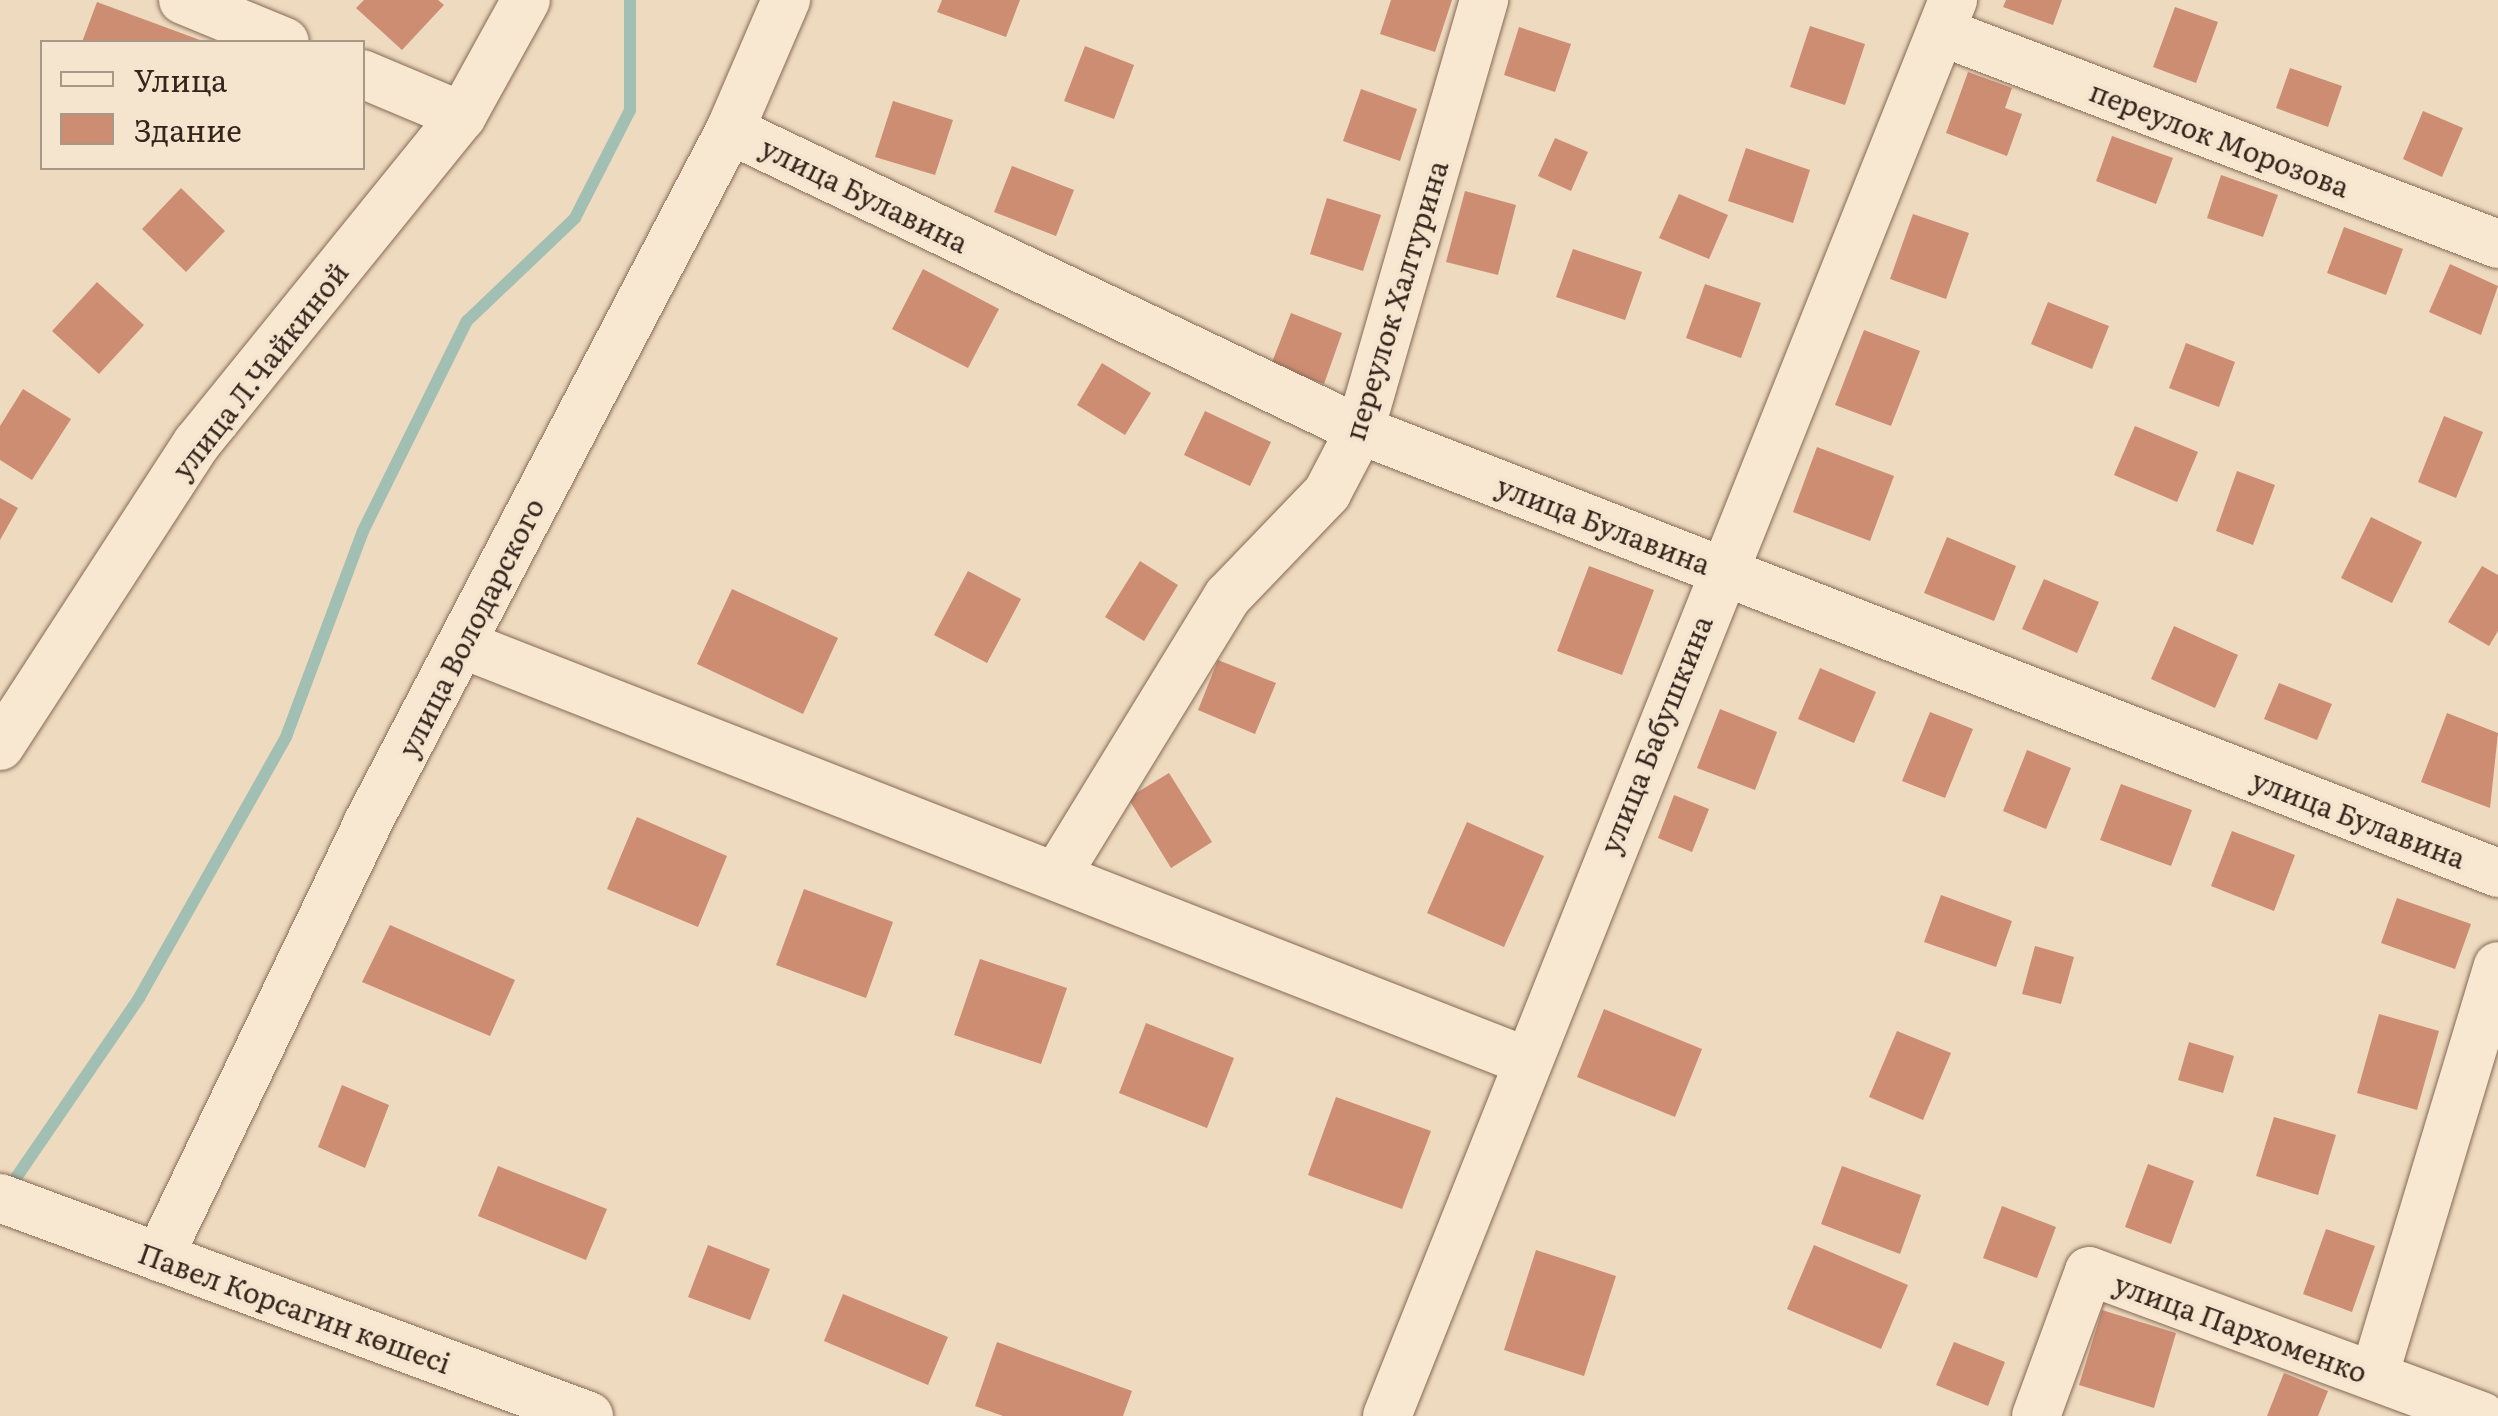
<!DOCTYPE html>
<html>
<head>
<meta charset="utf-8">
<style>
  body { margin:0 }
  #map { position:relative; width:2498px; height:1416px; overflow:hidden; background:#eedabe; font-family:Literata,serif }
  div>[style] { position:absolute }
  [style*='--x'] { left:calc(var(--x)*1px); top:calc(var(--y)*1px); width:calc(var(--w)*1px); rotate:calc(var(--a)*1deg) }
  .stream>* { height:12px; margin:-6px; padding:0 6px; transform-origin:6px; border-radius:6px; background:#a2bfb3 }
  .building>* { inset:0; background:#cd8d73 }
  .roads { filter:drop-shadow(0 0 2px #866a57) drop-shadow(0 0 2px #866a57) }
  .minor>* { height:48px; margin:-24px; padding:0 24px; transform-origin:24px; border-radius:24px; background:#f9e8d1 }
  span { translate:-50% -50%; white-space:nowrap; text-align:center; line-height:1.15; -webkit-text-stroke:8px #f5e5ce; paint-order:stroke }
  .street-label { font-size:28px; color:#35251c }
  .legend { position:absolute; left:40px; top:40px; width:325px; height:130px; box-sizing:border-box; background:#f5e5ce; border:2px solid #a89887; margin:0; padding:12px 18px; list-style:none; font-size:30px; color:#35251c }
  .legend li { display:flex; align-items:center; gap:20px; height:50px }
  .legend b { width:50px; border:2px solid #a89887 }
</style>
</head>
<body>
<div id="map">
  <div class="stream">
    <i style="--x:7;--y:1191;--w:234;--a:-55.6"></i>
    <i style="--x:139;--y:998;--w:300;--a:-60.6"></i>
    <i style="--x:286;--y:737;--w:220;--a:-69.5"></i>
    <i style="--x:363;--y:531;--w:234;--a:-63.7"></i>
    <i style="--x:467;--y:321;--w:149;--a:-43.6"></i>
    <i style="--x:575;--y:218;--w:121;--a:-63"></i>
    <i style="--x:630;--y:110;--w:110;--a:-90"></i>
  </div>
  <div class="building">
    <i style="clip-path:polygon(364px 0,438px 0,444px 5px,402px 50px,356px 8px)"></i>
    <i style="clip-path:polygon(942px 0,1020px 0,1006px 37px,937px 12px)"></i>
    <i style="clip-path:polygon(1391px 0,1452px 0,1435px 52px,1380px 34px)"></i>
    <i style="clip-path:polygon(2006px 0,2062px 0,2053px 25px,2003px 7px)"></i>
    <i style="clip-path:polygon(97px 2px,200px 40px,199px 42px,82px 42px)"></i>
    <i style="clip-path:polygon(2175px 7px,2218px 22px,2196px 83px,2153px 67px)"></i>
    <i style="clip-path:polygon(1810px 26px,1865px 44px,1845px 105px,1790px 87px)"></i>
    <i style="clip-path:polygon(1519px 27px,1571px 44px,1555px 92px,1504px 75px)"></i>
    <i style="clip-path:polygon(1085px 46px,1134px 65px,1114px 119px,1064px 101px)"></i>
    <i style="clip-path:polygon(2290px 68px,2342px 86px,2328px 127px,2276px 108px)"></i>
    <i style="clip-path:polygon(1968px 72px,2012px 88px,2005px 108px,2022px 114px,2007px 156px,1946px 133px)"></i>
    <i style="clip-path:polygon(1361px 89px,1417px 109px,1400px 161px,1343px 141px)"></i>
    <i style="clip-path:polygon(893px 101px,953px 120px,935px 175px,875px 157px)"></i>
    <i style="clip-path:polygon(2423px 111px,2463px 128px,2442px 177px,2403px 159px)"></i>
    <i style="clip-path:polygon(2112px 136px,2173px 158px,2156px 204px,2096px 181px)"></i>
    <i style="clip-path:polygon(1555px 138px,1588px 152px,1571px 191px,1538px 176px)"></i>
    <i style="clip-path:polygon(1746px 148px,1810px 170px,1793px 223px,1728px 201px)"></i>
    <i style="clip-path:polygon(1012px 166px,1074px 190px,1056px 236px,994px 212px)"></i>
    <i style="clip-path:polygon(2221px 175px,2278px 195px,2263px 237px,2207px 218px)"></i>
    <i style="clip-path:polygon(181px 188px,225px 231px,186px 272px,142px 229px)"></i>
    <i style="clip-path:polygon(1465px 191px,1516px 205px,1498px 275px,1446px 262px)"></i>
    <i style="clip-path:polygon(1679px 194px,1728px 215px,1709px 259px,1659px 238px)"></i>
    <i style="clip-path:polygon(1327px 198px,1381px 215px,1363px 271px,1310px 254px)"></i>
    <i style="clip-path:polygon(1913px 214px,1969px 233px,1946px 299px,1890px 279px)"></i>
    <i style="clip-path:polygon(2344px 227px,2403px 249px,2386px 295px,2327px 273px)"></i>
    <i style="clip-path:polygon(1573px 249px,1642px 272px,1625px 320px,1556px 297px)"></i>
    <i style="clip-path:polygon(2450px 264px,2498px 286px,2481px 335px,2429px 312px)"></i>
    <i style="clip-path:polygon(923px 269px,999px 309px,968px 368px,892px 329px)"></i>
    <i style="clip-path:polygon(97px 282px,144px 325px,99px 374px,52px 331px)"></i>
    <i style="clip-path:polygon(1705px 284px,1761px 303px,1741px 358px,1686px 338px)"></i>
    <i style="clip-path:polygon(2048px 302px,2109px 326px,2092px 369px,2031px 344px)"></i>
    <i style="clip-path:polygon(1291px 313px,1342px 333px,1324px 384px,1271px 365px)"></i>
    <i style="clip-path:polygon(1864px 330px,1920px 351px,1891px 426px,1835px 405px)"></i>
    <i style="clip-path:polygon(2186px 343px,2235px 362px,2219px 407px,2169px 388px)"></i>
    <i style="clip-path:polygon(1102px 363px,1151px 393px,1125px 435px,1077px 405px)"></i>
    <i style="clip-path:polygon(23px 389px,71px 419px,32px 480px,0 460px,0 426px)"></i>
    <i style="clip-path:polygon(1205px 411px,1271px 442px,1250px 486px,1184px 455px)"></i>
    <i style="clip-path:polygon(2444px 416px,2483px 432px,2456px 498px,2418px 482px)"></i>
    <i style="clip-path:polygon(2135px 426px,2198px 452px,2177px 502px,2114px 475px)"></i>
    <i style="clip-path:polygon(1817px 447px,1894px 476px,1870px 541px,1793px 512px)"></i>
    <i style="clip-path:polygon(2237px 471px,2275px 485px,2253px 545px,2216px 531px)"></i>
    <i style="clip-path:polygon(0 498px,18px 508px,0 540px)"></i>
    <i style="clip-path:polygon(2371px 517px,2422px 542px,2392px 603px,2341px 578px)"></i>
    <i style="clip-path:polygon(1947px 537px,2016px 566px,1994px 621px,1924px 593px)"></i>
    <i style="clip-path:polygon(1140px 561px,1178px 585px,1144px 641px,1105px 617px)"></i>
    <i style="clip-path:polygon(1589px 566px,1654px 590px,1622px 675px,1557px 651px)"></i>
    <i style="clip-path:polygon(2482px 566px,2498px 575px,2498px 631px,2489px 646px,2448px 622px)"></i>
    <i style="clip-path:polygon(968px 571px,1021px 599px,987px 663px,934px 635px)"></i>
    <i style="clip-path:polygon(2044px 579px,2099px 602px,2077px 653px,2022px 629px)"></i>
    <i style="clip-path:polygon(732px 589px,838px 638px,803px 714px,697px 664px)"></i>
    <i style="clip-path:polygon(2174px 626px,2238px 655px,2215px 708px,2151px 679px)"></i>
    <i style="clip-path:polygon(1218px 660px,1276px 683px,1255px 734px,1198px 710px)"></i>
    <i style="clip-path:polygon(1820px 668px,1876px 692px,1854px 743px,1798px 719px)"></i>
    <i style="clip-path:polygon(2279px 683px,2332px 704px,2317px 740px,2264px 719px)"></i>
    <i style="clip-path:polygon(1720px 709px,1777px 732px,1755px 790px,1697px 768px)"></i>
    <i style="clip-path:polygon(1930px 712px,1973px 729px,1945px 798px,1902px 781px)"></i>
    <i style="clip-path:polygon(2447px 713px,2498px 733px,2490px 808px,2421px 782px)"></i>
    <i style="clip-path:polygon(2027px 750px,2071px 768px,2046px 829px,2003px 811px)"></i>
    <i style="clip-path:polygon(1169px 773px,1212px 842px,1171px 868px,1128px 798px)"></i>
    <i style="clip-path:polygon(2121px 784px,2192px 810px,2171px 866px,2100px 840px)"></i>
    <i style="clip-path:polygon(1674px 795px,1709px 809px,1692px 852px,1658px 838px)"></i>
    <i style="clip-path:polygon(637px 817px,727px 856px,698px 927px,607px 889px)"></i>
    <i style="clip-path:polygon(1467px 822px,1544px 856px,1504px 947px,1427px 913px)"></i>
    <i style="clip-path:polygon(2232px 831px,2295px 855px,2274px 911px,2211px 886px)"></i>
    <i style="clip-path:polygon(804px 889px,893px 922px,866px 998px,776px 965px)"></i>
    <i style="clip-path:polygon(1941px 895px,2012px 921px,1996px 967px,1924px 942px)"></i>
    <i style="clip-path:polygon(2397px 898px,2471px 924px,2455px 969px,2381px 943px)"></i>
    <i style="clip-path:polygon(390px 925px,515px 980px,490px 1036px,362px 982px)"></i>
    <i style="clip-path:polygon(2035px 946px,2074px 957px,2061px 1004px,2022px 994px)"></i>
    <i style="clip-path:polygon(980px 959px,1067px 988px,1041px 1064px,954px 1035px)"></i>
    <i style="clip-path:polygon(1604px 1009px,1702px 1049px,1675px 1117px,1577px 1077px)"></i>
    <i style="clip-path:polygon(2379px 1014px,2439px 1031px,2417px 1110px,2357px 1093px)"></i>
    <i style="clip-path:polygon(1146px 1023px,1234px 1058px,1207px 1128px,1119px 1093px)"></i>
    <i style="clip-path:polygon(1897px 1031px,1951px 1053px,1923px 1120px,1869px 1097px)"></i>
    <i style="clip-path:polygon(2189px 1042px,2234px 1056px,2223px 1093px,2178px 1080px)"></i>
    <i style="clip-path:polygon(342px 1085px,389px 1105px,365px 1168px,318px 1147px)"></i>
    <i style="clip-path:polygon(1336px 1097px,1431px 1131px,1402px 1209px,1308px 1175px)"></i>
    <i style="clip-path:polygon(2274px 1117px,2336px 1135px,2318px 1195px,2256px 1176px)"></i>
    <i style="clip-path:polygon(2148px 1164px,2194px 1181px,2171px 1244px,2125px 1227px)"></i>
    <i style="clip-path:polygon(498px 1166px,607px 1209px,586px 1260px,478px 1216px)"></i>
    <i style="clip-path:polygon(1842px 1166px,1921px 1195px,1900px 1254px,1821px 1224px)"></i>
    <i style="clip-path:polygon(2002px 1206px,2056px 1227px,2037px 1278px,1983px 1258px)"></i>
    <i style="clip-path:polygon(2326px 1229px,2375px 1246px,2352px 1312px,2303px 1294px)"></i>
    <i style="clip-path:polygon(708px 1245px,770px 1269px,750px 1320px,688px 1297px)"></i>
    <i style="clip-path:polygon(1814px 1245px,1908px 1285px,1881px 1349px,1787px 1309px)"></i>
    <i style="clip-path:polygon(1536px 1250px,1616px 1276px,1584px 1376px,1504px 1350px)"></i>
    <i style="clip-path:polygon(843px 1294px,948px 1337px,928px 1385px,824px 1341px)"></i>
    <i style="clip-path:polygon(2102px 1310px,2176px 1333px,2154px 1408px,2079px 1385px)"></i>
    <i style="clip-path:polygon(997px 1342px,1132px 1391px,1123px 1416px,1003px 1416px,975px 1406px)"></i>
    <i style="clip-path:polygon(1954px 1342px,2005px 1362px,1988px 1406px,1936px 1385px)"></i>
    <i style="clip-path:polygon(2284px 1373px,2328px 1391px,2318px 1416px,2267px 1416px)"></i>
  </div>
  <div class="roads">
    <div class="minor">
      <i style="--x:183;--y:0;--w:110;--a:22.4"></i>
      <i style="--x:1942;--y:32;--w:595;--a:20.87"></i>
      <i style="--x:362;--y:74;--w:108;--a:22.8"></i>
      <i style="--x:730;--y:130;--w:698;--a:25.46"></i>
      <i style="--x:1360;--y:430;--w:1221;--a:21.27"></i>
      <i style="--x:464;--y:645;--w:1141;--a:21.39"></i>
      <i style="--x:0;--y:746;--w:361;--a:-57"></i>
      <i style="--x:197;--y:443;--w:421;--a:-51"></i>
      <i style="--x:462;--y:116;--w:132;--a:-61.1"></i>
      <i style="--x:1058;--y:873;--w:325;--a:-58.5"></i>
      <i style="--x:1228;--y:596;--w:143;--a:-46.1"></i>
      <i style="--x:1327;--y:493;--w:71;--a:-62.4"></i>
      <i style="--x:1360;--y:430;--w:448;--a:-73.9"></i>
      <i style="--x:0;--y:1198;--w:628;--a:20.31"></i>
      <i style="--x:159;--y:1257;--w:480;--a:-64.3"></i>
      <i style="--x:367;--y:824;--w:783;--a:-62.39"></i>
      <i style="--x:730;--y:130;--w:142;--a:-66.7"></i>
      <i style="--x:2374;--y:1376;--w:428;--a:-73.2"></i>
      <i style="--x:1387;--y:1416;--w:1525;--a:-68.21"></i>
      <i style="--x:2036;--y:1416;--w:154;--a:-69.9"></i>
      <i style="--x:2089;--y:1271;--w:419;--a:20.3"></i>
    </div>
  </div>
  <div class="street-label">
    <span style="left:2220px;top:138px;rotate:21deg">переулок Морозова</span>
    <span style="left:865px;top:194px;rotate:26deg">улица Булавина</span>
    <span style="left:1395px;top:300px;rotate:-73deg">переулок Халтурина</span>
    <span style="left:259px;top:370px;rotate:-52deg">улица Л.Чайкиной</span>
    <span style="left:1604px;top:524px;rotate:21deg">улица Булавина</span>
    <span style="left:470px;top:627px;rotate:-63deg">улица Володарского</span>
    <span style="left:1655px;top:734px;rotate:-68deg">улица Бабушкина</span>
    <span style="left:2359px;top:818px;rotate:21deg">улица Булавина</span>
    <span style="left:295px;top:1307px;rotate:20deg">Павел Корсагин көшесі</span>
    <span style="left:2241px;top:1327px;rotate:20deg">улица Пархоменко</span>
  </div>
  <ul class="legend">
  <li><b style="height:12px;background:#f9e8d1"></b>Улица</li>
  <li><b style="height:28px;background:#cd8d73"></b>Здание</li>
  </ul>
</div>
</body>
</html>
